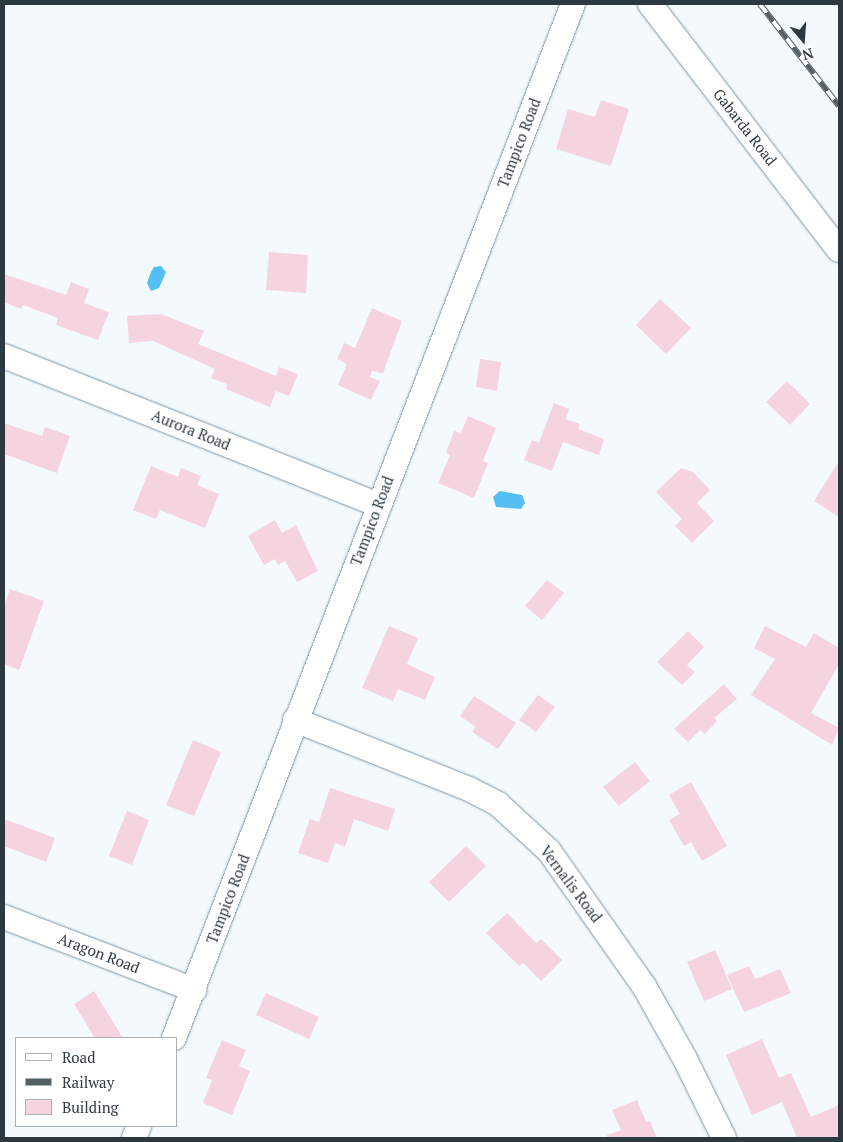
<!DOCTYPE html>
<html>
<head>
<meta charset="utf-8">
<style>
  body { margin:0 }
  #map { position:relative; width:843px; height:1142px; overflow:hidden; background:#f3f9fd; font-family:"PT Serif",serif }
  div>[style] { position:absolute }
  [style*='--x'] { left:calc(var(--x)*1px); top:calc(var(--y)*1px); width:calc(var(--w)*1px); rotate:calc(var(--a)*1deg) }
  .water>* { inset:0; background:#53bff5 }
  .building>* { inset:0; background:#f5d3df }
  .roads { filter:drop-shadow(0 0 1px #7995a6) drop-shadow(0 0 1px #7995a6) }
  .minor>* { height:24px; margin:-12px; padding:0 12px; transform-origin:12px; border-radius:12px; background:#fff }
  .rail>* { height:5.5px; margin-top:-2.75px; transform-origin:0; background:repeating-linear-gradient(90deg,#fff 0 11px,#545f66 0 22px); box-sizing:border-box; border-block:1px solid #545f66 }
  span { translate:-50% -50%; white-space:nowrap; text-align:center; line-height:1.15; -webkit-text-stroke:4px #fff; paint-order:stroke }
  .street-label { font-size:15px; color:#2d3940 }
  .frame { position:absolute; inset:0; border:5px solid #2d3940; pointer-events:none }
  .legend { position:absolute; left:15px; top:1037px; width:162px; height:90px; box-sizing:border-box; background:#fff; border:1px solid #abb0b3; margin:0; padding:6px 9px; list-style:none; font-size:15px; color:#2d3940 }
  .legend li { display:flex; align-items:center; gap:10px; height:25px }
  .legend b { width:25px; border:1px solid #abb0b3 }
  .north { position:absolute; left:778px; top:15px; width:50px; height:50px; -webkit-text-stroke:4px #fff; paint-order:stroke; rotate:162deg; font-size:14px; font-weight:700; line-height:20px; text-align:center; color:#2d3940 }
  .north::after { content:''; display:block; margin:auto; width:18px; height:22px; background:#2d3940; clip-path:polygon(50% 0,100% 100%,50% 72%,0 100%) }
</style>
</head>
<body>
<div id="map">
  <div class="water">
    <i style="clip-path:polygon(161px 266px,166px 272px,159px 288px,151px 291px,147px 283px,151px 272px,154px 267px)"></i>
    <i style="clip-path:polygon(500px 491px,522px 495px,525px 503px,521px 509px,496px 507px,493px 497px)"></i>
  </div>
  <div class="building">
    <i style="clip-path:polygon(601px 100px,629px 109px,611px 166px,556px 149px,568px 109px,595px 117px)"></i>
    <i style="clip-path:polygon(269px 252px,308px 255px,306px 293px,266px 290px)"></i>
    <i style="clip-path:polygon(4px 274px,66px 295px,71px 282px,89px 289px,84px 303px,109px 312px,98px 340px,56px 325px,58px 318px,23px 305px,21px 309px,4px 302px)"></i>
    <i style="clip-path:polygon(660px 299px,691px 328px,666px 354px,636px 325px)"></i>
    <i style="clip-path:polygon(372px 308px,402px 321px,383px 373px,372px 371px,370px 377px,380px 381px,371px 400px,338px 385px,347px 364px,337px 359px,344px 343px,355px 348px)"></i>
    <i style="clip-path:polygon(161px 314px,204px 331px,198px 344px,276px 376px,279px 367px,298px 374px,289px 396px,276px 391px,270px 407px,226px 389px,227px 384px,211px 378px,215px 369px,153px 341px,129px 343px,127px 316px)"></i>
    <i style="clip-path:polygon(480px 359px,501px 362px,497px 391px,476px 387px)"></i>
    <i style="clip-path:polygon(787px 381px,810px 404px,790px 425px,766px 402px)"></i>
    <i style="clip-path:polygon(554px 403px,569px 409px,566px 419px,580px 424px,578px 429px,604px 439px,599px 455px,563px 442px,552px 471px,524px 460px,532px 440px,539px 443px)"></i>
    <i style="clip-path:polygon(468px 416px,496px 428px,483px 461px,488px 463px,474px 498px,438px 483px,450px 455px,446px 453px,454px 431px,461px 433px)"></i>
    <i style="clip-path:polygon(4px 423px,42px 436px,45px 427px,70px 436px,57px 473px,4px 454px)"></i>
    <i style="clip-path:polygon(839px 461px,839px 517px,814px 501px)"></i>
    <i style="clip-path:polygon(151px 466px,178px 477px,181px 468px,201px 476px,197px 485px,219px 494px,205px 528px,160px 510px,156px 519px,133px 510px)"></i>
    <i style="clip-path:polygon(681px 468px,693px 472px,710px 490px,697px 503px,714px 521px,692px 543px,675px 526px,682px 519px,656px 492px)"></i>
    <i style="clip-path:polygon(275px 520px,282px 533px,296px 525px,318px 571px,297px 582px,285px 561px,278px 565px,275px 559px,264px 565px,248px 536px)"></i>
    <i style="clip-path:polygon(547px 580px,564px 593px,542px 620px,525px 606px)"></i>
    <i style="clip-path:polygon(10px 589px,44px 601px,19px 670px,4px 664px,4px 606px)"></i>
    <i style="clip-path:polygon(389px 626px,418px 638px,407px 664px,435px 677px,425px 700px,398px 689px,393px 701px,362px 688px)"></i>
    <i style="clip-path:polygon(765px 626px,806px 647px,814px 633px,839px 648px,839px 664px,811px 713px,839px 728px,832px 745px,751px 695px,775px 659px,754px 648px)"></i>
    <i style="clip-path:polygon(688px 631px,704px 647px,687px 665px,695px 672px,682px 685px,657px 662px)"></i>
    <i style="clip-path:polygon(724px 684px,737px 699px,714px 718px,717px 721px,705px 734px,700px 730px,688px 742px,674px 729px)"></i>
    <i style="clip-path:polygon(538px 695px,555px 707px,536px 732px,519px 720px)"></i>
    <i style="clip-path:polygon(474px 696px,516px 723px,498px 749px,472px 732px,476px 727px,460px 716px)"></i>
    <i style="clip-path:polygon(193px 740px,221px 752px,194px 816px,166px 805px)"></i>
    <i style="clip-path:polygon(635px 762px,650px 781px,619px 806px,603px 787px)"></i>
    <i style="clip-path:polygon(691px 782px,727px 846px,702px 861px,691px 842px,684px 846px,669px 820px,680px 814px,669px 795px)"></i>
    <i style="clip-path:polygon(330px 788px,395px 809px,388px 831px,354px 819px,345px 847px,335px 843px,328px 863px,298px 853px,310px 819px,319px 822px)"></i>
    <i style="clip-path:polygon(127px 811px,149px 820px,132px 865px,109px 856px)"></i>
    <i style="clip-path:polygon(4px 819px,55px 838px,46px 862px,4px 846px)"></i>
    <i style="clip-path:polygon(466px 846px,486px 866px,449px 902px,429px 882px)"></i>
    <i style="clip-path:polygon(507px 913px,536px 943px,541px 939px,562px 960px,541px 981px,523px 963px,519px 966px,486px 933px)"></i>
    <i style="clip-path:polygon(715px 950px,732px 989px,704px 1001px,687px 962px)"></i>
    <i style="clip-path:polygon(749px 966px,755px 979px,780px 969px,791px 993px,744px 1012px,727px 975px)"></i>
    <i style="clip-path:polygon(94px 991px,123px 1038px,95px 1038px,74px 1004px)"></i>
    <i style="clip-path:polygon(266px 993px,319px 1017px,309px 1039px,256px 1015px)"></i>
    <i style="clip-path:polygon(762px 1039px,779px 1078px,791px 1073px,811px 1117px,839px 1105px,839px 1138px,797px 1138px,782px 1102px,752px 1115px,726px 1055px)"></i>
    <i style="clip-path:polygon(222px 1040px,246px 1050px,239px 1066px,250px 1071px,232px 1115px,203px 1103px,212px 1080px,206px 1078px)"></i>
    <i style="clip-path:polygon(637px 1100px,646px 1122px,650px 1121px,657px 1138px,607px 1138px,607px 1135px,621px 1130px,612px 1110px)"></i>
  </div>
  <div class="roads">
    <div class="minor">
      <i style="--x:650;--y:4;--w:310;--a:52.5"></i>
      <i style="--x:4;--y:356;--w:403;--a:21.7"></i>
      <i style="--x:295;--y:720;--w:187;--a:21.6"></i>
      <i style="--x:469;--y:789;--w:33;--a:27"></i>
      <i style="--x:498;--y:804;--w:69;--a:42.7"></i>
      <i style="--x:549;--y:851;--w:165;--a:54.9"></i>
      <i style="--x:644;--y:986;--w:81;--a:60.6"></i>
      <i style="--x:684;--y:1057;--w:90;--a:63.7"></i>
      <i style="--x:4;--y:917;--w:204;--a:21"></i>
      <i style="--x:174;--y:1038;--w:1108;--a:-68.9"></i>
      <i style="--x:134;--y:1138;--w:13;--a:-67"></i>
    </div>
  </div>
  <div class="rail">
    <i style="--x:760;--y:4;--w:129;--a:52.2"></i>
  </div>
  <div class="street-label">
    <span style="left:745px;top:127px;rotate:52deg">Gabarda Road</span>
    <span style="left:519px;top:143px;rotate:-69deg">Tampico Road</span>
    <span style="left:191px;top:430px;rotate:22deg">Aurora Road</span>
    <span style="left:372px;top:521px;rotate:-69deg">Tampico Road</span>
    <span style="left:571px;top:884px;rotate:53deg">Vernalis Road</span>
    <span style="left:228px;top:899px;rotate:-69deg">Tampico Road</span>
    <span style="left:99px;top:953px;rotate:21deg">Aragon Road</span>
  </div>
  <div class="frame"></div>
  <ul class="legend">
  <li><b style="height:6px;background:#fff"></b>Road</li>
  <li><b style="height:6px;background:#545f66"></b>Railway</li>
  <li><b style="height:14px;background:#f5d3df"></b>Building</li>
  </ul>
  <div class="north">N</div>
</div>
</body>
</html>
